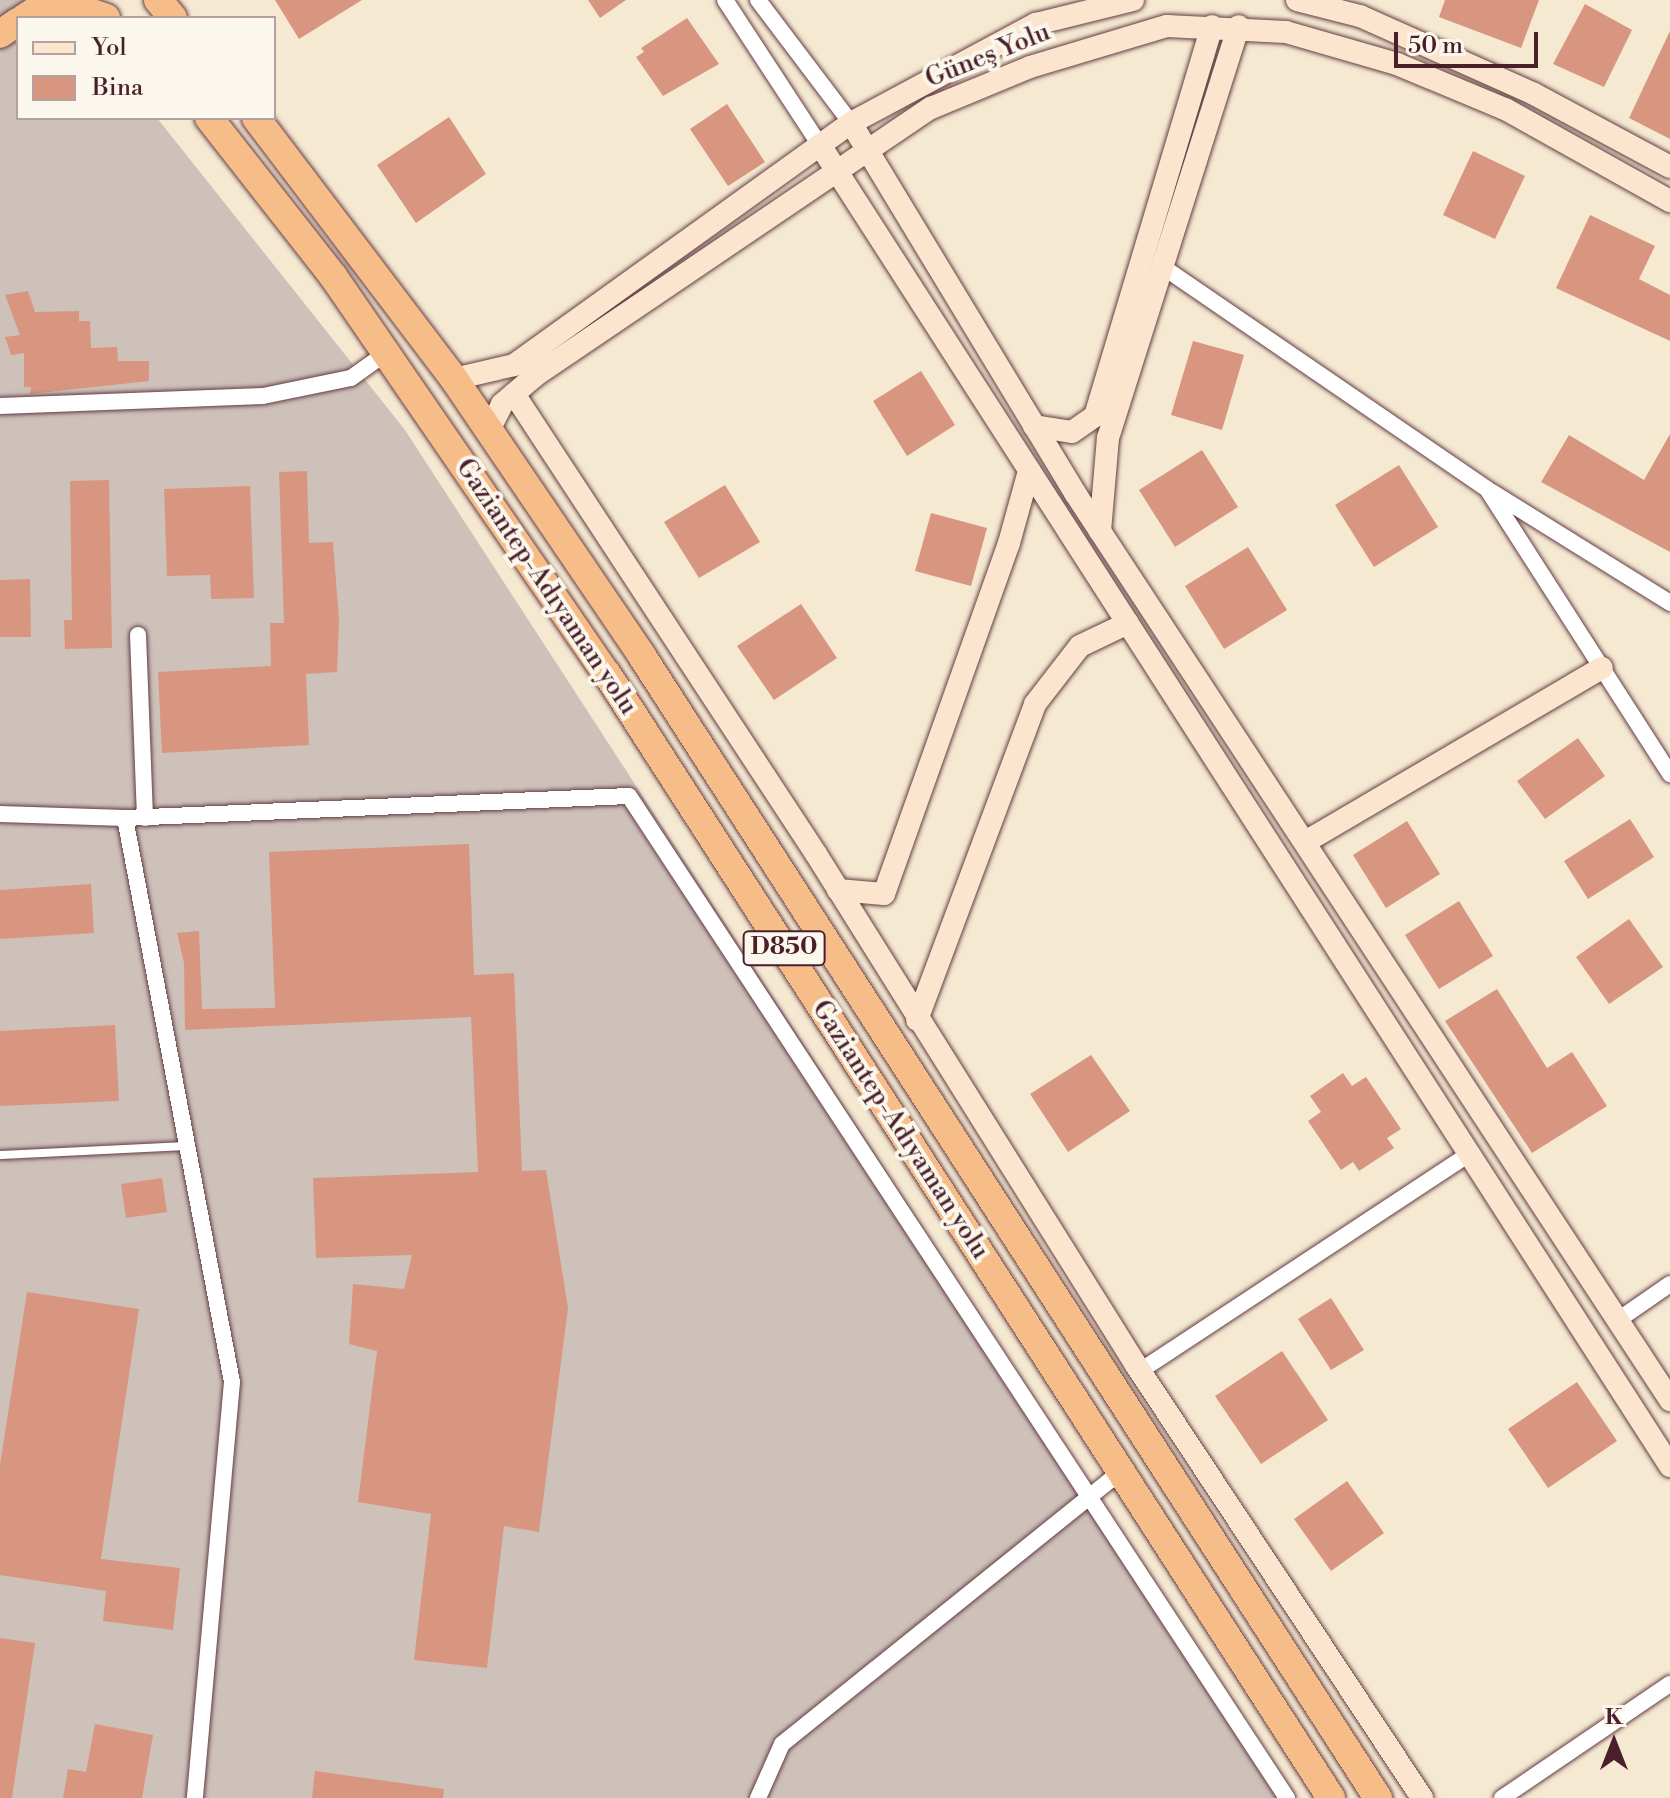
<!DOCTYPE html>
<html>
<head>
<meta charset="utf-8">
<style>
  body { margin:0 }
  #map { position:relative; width:1670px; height:1798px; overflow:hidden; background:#f5e9d2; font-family:"Libre Bodoni",serif }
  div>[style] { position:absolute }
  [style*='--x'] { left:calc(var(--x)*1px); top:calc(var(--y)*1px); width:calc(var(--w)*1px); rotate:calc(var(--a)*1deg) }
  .industrial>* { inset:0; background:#cec1ba }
  .building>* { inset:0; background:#d89680 }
  .roads { filter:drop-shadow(0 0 2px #643d44) drop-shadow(0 0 2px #643d44) }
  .lane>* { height:8px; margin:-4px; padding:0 4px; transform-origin:4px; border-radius:4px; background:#fff }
  .street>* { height:16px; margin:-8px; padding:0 8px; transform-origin:8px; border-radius:8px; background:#fff }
  .secondary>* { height:22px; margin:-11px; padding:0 11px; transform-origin:11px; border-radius:11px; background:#fce5cf }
  .highway>* { height:28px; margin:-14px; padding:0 14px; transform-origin:14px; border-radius:14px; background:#f7bd88 }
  span { translate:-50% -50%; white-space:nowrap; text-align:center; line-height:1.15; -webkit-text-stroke:8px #fbf7ec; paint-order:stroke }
  .shield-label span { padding:2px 6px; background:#fbf7ec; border:2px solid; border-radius:6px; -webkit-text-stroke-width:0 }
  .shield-label { font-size:24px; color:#4a1f2b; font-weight:700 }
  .street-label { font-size:26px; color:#4a1f2b }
  .legend { position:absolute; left:16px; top:16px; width:260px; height:104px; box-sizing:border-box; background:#fbf7ec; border:2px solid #b4a19f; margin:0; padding:10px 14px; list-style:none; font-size:24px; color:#4a1f2b }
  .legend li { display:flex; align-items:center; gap:16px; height:40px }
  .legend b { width:40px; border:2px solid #b4a19f }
  .north { position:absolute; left:1574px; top:1702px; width:80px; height:80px; -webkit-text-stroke:6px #fbf7ec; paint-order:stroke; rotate:0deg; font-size:22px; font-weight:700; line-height:32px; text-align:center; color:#4a1f2b }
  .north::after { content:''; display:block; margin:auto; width:28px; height:36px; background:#4a1f2b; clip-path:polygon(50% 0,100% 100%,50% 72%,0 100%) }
  .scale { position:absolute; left:1394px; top:32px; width:144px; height:36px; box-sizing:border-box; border:4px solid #4a1f2b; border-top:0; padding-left:10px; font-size:24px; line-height:28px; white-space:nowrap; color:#4a1f2b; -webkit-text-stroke:6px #fbf7ec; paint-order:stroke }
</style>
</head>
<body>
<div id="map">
  <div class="industrial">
    <i style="clip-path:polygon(0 0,63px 0,18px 18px,18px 118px,157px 118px,405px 430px,1293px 1798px,0 1798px)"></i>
  </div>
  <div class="building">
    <i style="clip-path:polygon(275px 0,362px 0,299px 39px)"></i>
    <i style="clip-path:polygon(588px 0,626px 0,600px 18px)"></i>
    <i style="clip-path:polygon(1445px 0,1539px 0,1521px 48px,1439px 17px)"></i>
    <i style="clip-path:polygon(1585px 4px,1632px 30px,1604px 87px,1553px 64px)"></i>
    <i style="clip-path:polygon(687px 18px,719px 64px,663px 96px,636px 57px,644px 52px,641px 48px)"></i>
    <i style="clip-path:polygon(1670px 31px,1670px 139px,1629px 118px)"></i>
    <i style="clip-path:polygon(727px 104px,765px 162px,728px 186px,690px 129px)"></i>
    <i style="clip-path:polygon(449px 117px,486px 174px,416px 223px,377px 165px)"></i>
    <i style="clip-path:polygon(1473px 151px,1525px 176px,1495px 239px,1443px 215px)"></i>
    <i style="clip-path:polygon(1590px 215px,1655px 246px,1639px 279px,1670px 295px,1670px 341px,1556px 288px)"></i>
    <i style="clip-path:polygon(28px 291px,35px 312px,79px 311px,79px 321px,90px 321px,91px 348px,117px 347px,118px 361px,149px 361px,149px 381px,30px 394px,31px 387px,24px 387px,24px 353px,11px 355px,5px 337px,20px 335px,5px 295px)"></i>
    <i style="clip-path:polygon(1193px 341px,1244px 355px,1222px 430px,1171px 415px)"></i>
    <i style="clip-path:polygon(921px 371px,955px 425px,907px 456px,873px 401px)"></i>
    <i style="clip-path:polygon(1670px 434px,1670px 552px,1541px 482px,1569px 435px,1644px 480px)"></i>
    <i style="clip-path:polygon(1202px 450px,1238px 507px,1175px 547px,1139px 490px)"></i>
    <i style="clip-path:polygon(1399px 465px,1438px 527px,1374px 567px,1335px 505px)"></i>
    <i style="clip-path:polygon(307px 471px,309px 543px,333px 542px,339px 620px,337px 672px,306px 674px,309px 745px,162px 753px,158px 672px,271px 666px,270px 623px,284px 623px,279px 472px)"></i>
    <i style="clip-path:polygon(109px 480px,112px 648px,65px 649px,64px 620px,72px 620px,70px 481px)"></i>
    <i style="clip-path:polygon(725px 485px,760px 542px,699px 578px,664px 522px)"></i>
    <i style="clip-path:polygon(250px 486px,254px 598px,211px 599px,210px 575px,167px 576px,164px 489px)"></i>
    <i style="clip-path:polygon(931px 513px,987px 528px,971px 586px,915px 571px)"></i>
    <i style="clip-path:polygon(1248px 547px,1287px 610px,1224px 649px,1185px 586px)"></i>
    <i style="clip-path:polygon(30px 579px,31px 637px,0 637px,0 580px)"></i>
    <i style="clip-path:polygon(801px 604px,837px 658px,774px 700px,737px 646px)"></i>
    <i style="clip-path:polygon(1578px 738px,1605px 776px,1545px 819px,1517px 781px)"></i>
    <i style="clip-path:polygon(1630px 819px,1654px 857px,1588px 899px,1564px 861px)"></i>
    <i style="clip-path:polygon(1407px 821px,1440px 874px,1386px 908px,1353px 855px)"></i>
    <i style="clip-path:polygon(469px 844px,474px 975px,514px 973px,522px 1171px,546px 1170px,568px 1308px,539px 1532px,504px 1526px,487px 1668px,414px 1660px,431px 1514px,358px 1502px,377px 1351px,349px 1344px,353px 1284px,404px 1289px,412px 1255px,316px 1258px,313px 1178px,478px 1172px,471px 1017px,185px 1030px,184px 963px,177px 933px,199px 931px,202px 1009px,275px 1008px,269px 852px)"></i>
    <i style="clip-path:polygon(91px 884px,94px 933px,0 939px,0 890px)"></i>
    <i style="clip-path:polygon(1459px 901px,1493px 956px,1439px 989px,1405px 935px)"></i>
    <i style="clip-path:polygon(1629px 919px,1663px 967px,1609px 1004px,1576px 957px)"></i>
    <i style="clip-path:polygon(1497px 989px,1547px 1068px,1572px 1052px,1607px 1106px,1532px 1153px,1445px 1021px)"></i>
    <i style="clip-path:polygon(115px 1025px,119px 1101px,0 1106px,0 1031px)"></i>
    <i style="clip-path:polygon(1091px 1055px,1130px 1111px,1068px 1152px,1030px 1094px)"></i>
    <i style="clip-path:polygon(1343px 1073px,1352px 1086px,1366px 1077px,1401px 1129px,1387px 1138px,1394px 1148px,1359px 1171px,1353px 1162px,1341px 1170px,1308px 1121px,1321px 1112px,1310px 1096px)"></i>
    <i style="clip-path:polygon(162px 1178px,167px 1212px,126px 1218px,121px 1184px)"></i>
    <i style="clip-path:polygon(27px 1292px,139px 1309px,101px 1559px,180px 1568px,173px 1630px,103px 1621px,106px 1591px,0 1575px,0 1465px)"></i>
    <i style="clip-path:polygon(1331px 1298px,1364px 1350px,1331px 1370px,1298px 1319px)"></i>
    <i style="clip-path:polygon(1282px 1351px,1328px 1420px,1261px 1464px,1215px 1396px)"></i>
    <i style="clip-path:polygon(1577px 1382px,1617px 1441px,1548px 1488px,1508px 1429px)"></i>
    <i style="clip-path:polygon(1347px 1481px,1384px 1533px,1331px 1571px,1294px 1519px)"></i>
    <i style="clip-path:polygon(0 1638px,35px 1643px,12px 1798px,0 1798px)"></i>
    <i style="clip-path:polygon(95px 1724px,153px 1735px,142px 1798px,63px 1798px,68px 1769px,86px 1772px)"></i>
    <i style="clip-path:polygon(315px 1771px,444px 1789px,443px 1798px,312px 1798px)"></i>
  </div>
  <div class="roads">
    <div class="lane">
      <i style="--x:0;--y:1155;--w:187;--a:-2.8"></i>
    </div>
    <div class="street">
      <i style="--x:725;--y:0;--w:173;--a:56.8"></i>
      <i style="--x:758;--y:0;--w:154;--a:52.9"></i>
      <i style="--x:1163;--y:267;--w:393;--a:34.4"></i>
      <i style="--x:1487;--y:489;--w:339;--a:57.3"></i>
      <i style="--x:0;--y:406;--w:263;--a:-2.2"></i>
      <i style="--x:263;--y:396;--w:90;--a:-11.6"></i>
      <i style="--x:351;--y:378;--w:43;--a:-35.5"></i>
      <i style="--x:1492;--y:492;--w:210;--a:31.9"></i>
      <i style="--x:138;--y:635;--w:183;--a:87.8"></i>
      <i style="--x:0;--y:814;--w:125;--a:1.8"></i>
      <i style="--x:125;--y:818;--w:574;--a:79.26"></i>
      <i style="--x:232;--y:1382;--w:418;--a:95.1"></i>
      <i style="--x:125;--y:818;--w:504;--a:-2.5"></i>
      <i style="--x:629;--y:796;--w:1199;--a:56.71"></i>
      <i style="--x:1618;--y:1320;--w:63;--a:-34.7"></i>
      <i style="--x:1140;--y:1371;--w:396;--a:-33.4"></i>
      <i style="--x:758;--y:1798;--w:59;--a:-66"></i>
      <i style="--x:782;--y:1744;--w:434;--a:-38.8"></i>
      <i style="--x:1502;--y:1798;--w:203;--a:-34.2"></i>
    </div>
    <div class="secondary">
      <i style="--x:1297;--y:0;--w:65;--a:14.3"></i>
      <i style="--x:1360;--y:16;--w:191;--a:24.1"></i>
      <i style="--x:1534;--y:94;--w:154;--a:28.2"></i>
      <i style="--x:851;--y:123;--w:433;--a:58.8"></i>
      <i style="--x:1075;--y:493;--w:1085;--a:56.73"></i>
      <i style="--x:820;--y:145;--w:1571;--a:57.24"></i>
      <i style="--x:454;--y:379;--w:62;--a:-13.1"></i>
      <i style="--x:514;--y:365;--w:415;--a:-35.7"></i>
      <i style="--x:851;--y:123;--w:210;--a:-28.2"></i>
      <i style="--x:1036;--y:24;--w:100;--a:-13.9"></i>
      <i style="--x:514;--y:394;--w:550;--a:56.71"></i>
      <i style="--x:816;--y:854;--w:603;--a:57.94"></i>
      <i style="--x:1136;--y:1365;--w:519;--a:56.55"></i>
      <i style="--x:1034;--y:426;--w:38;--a:9"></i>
      <i style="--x:1072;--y:432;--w:28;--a:-35"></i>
      <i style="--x:1095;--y:416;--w:407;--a:-73.3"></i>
      <i style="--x:489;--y:430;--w:29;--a:-63"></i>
      <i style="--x:502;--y:404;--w:45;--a:-40.5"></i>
      <i style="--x:536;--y:375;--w:477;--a:-34.1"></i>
      <i style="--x:931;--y:108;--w:107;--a:-22.5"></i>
      <i style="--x:1030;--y:67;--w:143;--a:-16.7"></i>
      <i style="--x:1167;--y:26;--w:119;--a:2.9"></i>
      <i style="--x:1286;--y:32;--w:116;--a:16.1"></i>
      <i style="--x:1397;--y:64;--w:119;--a:22.7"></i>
      <i style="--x:1507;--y:110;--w:187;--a:29.2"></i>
      <i style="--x:1100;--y:531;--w:93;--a:-85.1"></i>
      <i style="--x:1108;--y:438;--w:432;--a:-72.4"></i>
      <i style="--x:1305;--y:842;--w:344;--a:-30.4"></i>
      <i style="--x:838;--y:890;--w:46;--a:5"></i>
      <i style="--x:884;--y:894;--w:373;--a:-70.4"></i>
      <i style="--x:1009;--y:543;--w:75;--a:-74.5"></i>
      <i style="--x:917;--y:1020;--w:337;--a:-69.5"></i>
      <i style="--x:1035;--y:704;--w:73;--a:-52.2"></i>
      <i style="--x:1080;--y:646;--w:53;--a:-25.6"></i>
    </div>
    <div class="highway">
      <i style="--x:158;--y:0;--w:23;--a:50"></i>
      <i style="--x:24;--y:18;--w:13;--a:-32"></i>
      <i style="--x:35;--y:11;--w:37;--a:-8"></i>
      <i style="--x:72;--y:6;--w:36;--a:19"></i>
      <i style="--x:0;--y:34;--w:22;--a:-34"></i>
      <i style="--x:209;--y:118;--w:201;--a:51.9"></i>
      <i style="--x:333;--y:276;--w:483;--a:55.5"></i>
      <i style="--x:607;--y:674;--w:1337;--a:57.21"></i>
      <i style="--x:256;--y:118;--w:328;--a:52.8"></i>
      <i style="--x:454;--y:379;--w:335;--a:55.8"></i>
      <i style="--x:642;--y:656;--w:1359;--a:57.2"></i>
    </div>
  </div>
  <div class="shield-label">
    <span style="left:784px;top:948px">D850</span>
  </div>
  <div class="street-label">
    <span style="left:988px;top:56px;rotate:-22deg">Güneş Yolu</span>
    <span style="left:546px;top:587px;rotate:56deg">Gaziantep-Adıyaman yolu</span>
    <span style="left:900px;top:1130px;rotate:57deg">Gaziantep-Adıyaman yolu</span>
  </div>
  <ul class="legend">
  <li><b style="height:10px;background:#fce5cf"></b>Yol</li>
  <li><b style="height:22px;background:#d89680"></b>Bina</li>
  </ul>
  <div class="north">K</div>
  <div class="scale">50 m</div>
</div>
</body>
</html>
